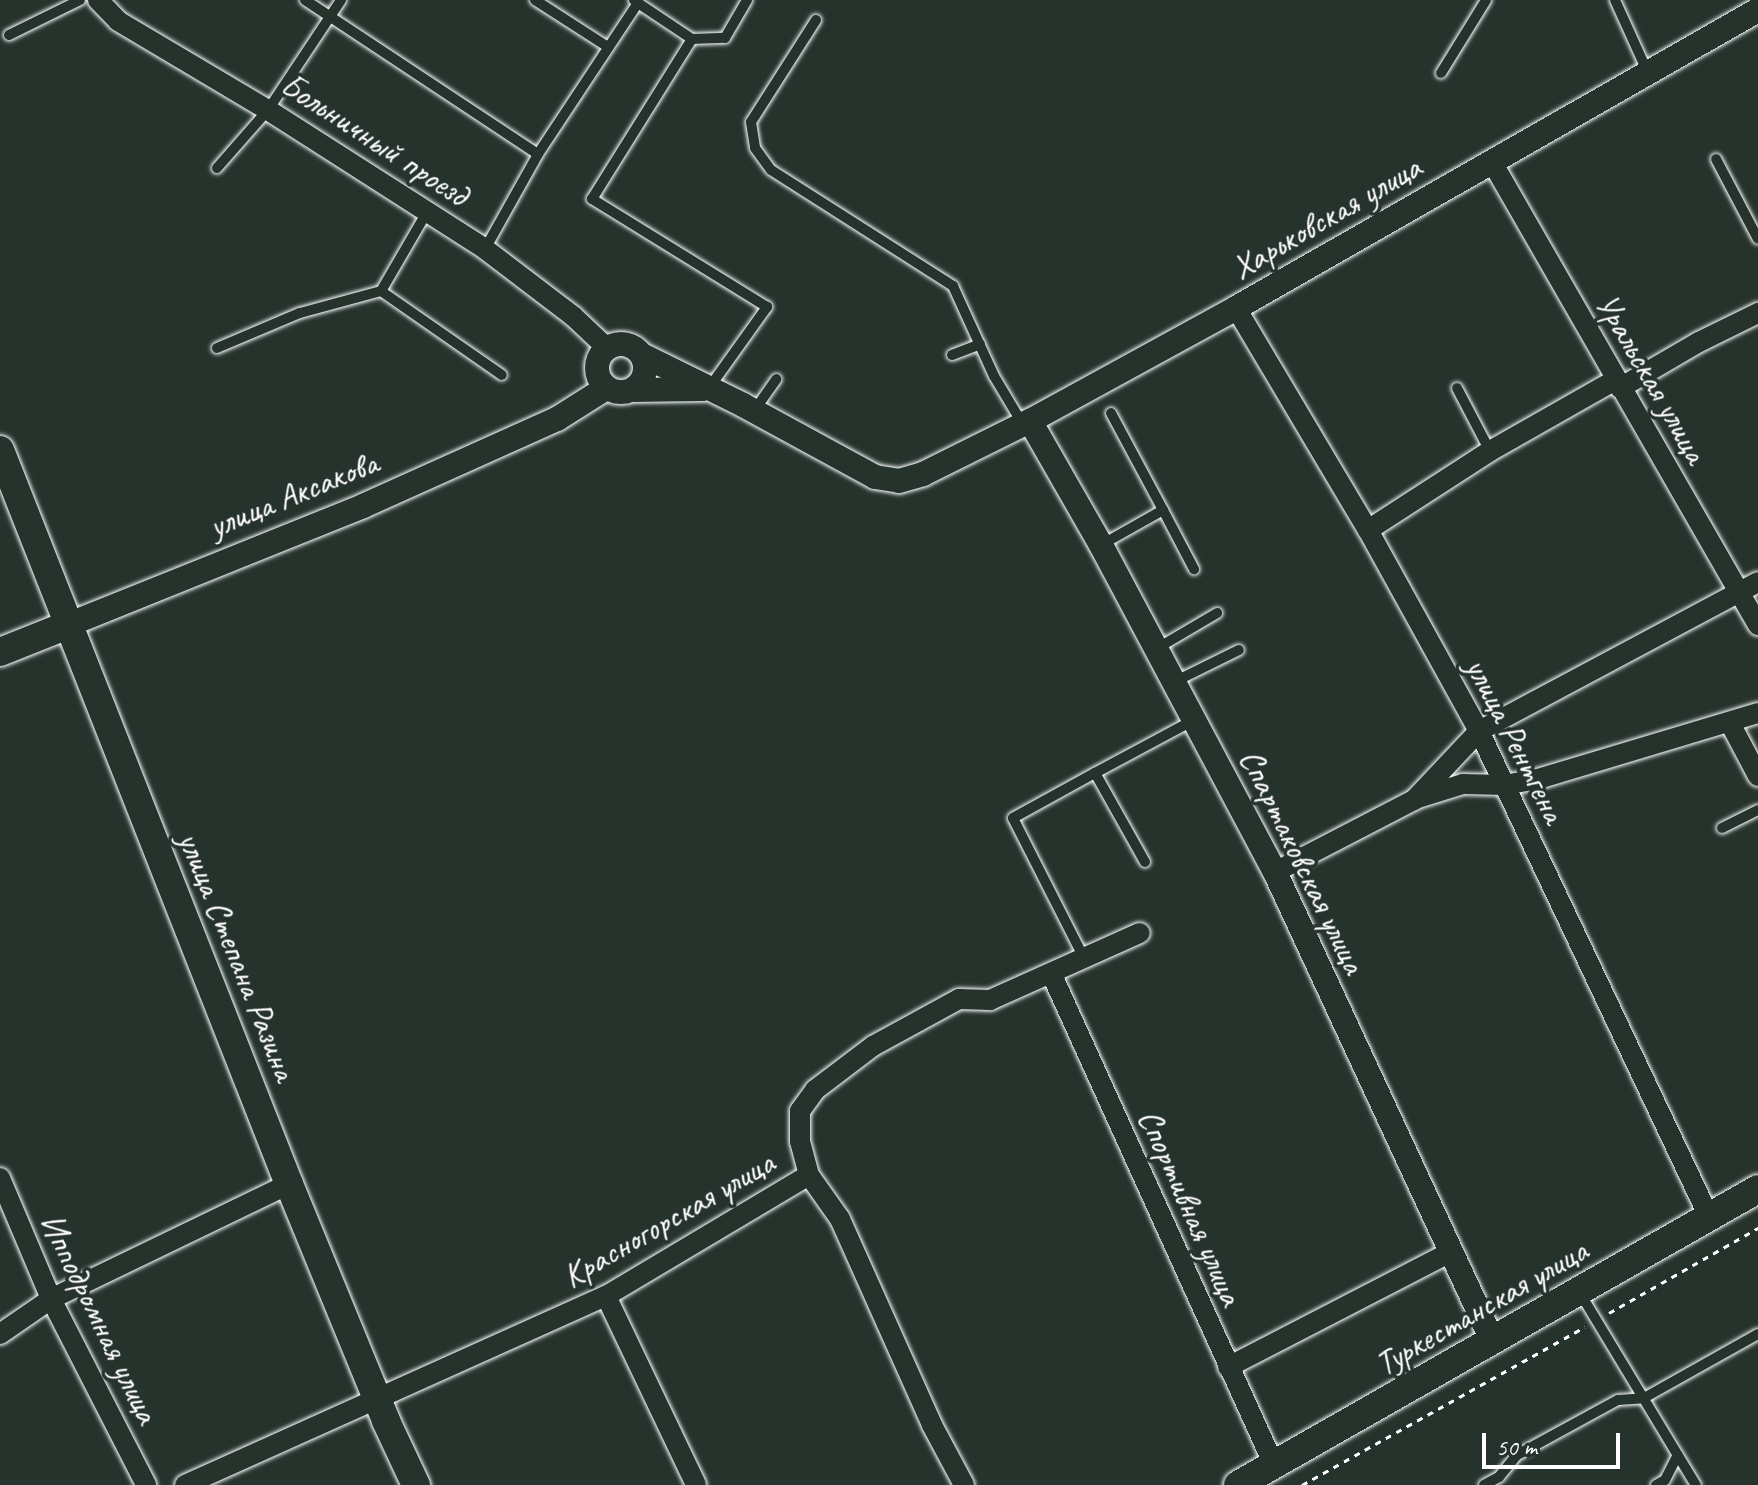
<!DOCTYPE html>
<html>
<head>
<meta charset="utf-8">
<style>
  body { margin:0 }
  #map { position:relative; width:1758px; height:1485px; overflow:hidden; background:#26332d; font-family:Caveat,sans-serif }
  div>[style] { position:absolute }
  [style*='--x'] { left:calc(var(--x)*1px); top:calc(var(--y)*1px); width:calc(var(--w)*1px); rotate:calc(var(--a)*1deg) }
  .path>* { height:3px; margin-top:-1.5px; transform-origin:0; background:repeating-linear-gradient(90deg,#fff 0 6px,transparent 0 12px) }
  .roads { filter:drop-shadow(0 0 2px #fff) drop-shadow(0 0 2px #fff) }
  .service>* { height:10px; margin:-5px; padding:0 5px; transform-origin:5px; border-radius:5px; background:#26332d }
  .minor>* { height:20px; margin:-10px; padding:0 10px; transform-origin:10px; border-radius:10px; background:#26332d }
  .tertiary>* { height:24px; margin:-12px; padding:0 12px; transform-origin:12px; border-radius:12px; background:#26332d }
  .tertiary>.ring { margin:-12px; padding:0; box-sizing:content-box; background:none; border:24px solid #26332d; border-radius:50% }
  .secondary>* { height:28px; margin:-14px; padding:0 14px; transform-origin:14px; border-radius:14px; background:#26332d }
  span { translate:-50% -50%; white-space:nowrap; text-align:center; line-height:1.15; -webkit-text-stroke:7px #26332d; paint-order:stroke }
  .street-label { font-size:34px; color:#fff }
  .scale { position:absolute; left:1482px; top:1433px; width:138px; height:36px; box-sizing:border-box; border:4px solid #fff; border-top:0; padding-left:10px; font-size:24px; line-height:28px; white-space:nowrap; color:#fff; -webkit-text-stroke:6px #26332d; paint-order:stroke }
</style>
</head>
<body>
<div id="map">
  <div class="path">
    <i style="--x:1609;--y:1313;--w:172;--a:-29.7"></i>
    <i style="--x:1302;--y:1485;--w:324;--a:-29.2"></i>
  </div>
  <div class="roads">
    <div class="service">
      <i style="--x:305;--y:0;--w:279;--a:33.5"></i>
      <i style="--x:535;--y:0;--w:87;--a:32.8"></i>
      <i style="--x:1615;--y:0;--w:80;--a:65.7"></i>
      <i style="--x:638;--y:3;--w:65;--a:33.7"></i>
      <i style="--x:816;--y:20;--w:121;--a:122.5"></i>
      <i style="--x:751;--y:122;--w:26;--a:81"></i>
      <i style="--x:755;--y:148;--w:27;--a:54"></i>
      <i style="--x:771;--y:170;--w:216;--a:32.5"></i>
      <i style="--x:953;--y:286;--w:99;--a:65.5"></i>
      <i style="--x:994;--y:376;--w:55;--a:59.2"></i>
      <i style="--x:9;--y:35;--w:79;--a:-26.2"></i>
      <i style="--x:1441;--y:73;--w:86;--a:-58.3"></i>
      <i style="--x:1716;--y:159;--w:90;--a:62.3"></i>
      <i style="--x:217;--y:168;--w:77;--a:-48.7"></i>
      <i style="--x:268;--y:110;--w:132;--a:-56.4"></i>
      <i style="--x:427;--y:212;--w:91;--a:120.2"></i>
      <i style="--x:381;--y:291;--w:147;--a:34.8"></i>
      <i style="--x:485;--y:249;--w:109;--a:-60.8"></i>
      <i style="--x:538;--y:154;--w:181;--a:-56.5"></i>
      <i style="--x:638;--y:3;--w:5;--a:-143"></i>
      <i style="--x:217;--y:348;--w:90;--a:-22.9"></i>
      <i style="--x:300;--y:313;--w:84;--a:-15.2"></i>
      <i style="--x:952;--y:355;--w:30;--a:-21"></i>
      <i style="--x:709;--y:388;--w:100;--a:-54.4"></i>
      <i style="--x:767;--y:307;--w:206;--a:-148.3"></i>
      <i style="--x:592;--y:199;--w:189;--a:-58"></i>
      <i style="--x:692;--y:39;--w:33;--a:-2"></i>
      <i style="--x:725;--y:38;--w:44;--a:-59.9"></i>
      <i style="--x:1457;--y:388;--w:71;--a:62.4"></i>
      <i style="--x:754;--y:411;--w:39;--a:-55"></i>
      <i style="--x:1163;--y:510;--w:67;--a:62.3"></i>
      <i style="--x:1101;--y:545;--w:71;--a:-29.4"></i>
      <i style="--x:1163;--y:510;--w:110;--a:-118.2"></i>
      <i style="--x:1156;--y:649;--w:71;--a:-30.5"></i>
      <i style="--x:1176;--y:681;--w:70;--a:-26.2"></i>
      <i style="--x:1722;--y:828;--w:40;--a:-26.6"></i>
      <i style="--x:1145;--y:862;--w:102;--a:-119.3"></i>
      <i style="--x:1095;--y:773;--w:110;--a:-28.2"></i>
      <i style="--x:1085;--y:960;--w:159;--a:-116.9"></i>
      <i style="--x:1013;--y:818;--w:94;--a:-28.8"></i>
      <i style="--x:1580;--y:1293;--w:224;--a:58.9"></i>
      <i style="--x:1484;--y:1485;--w:17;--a:-28"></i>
      <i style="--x:1499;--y:1477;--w:28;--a:-51"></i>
      <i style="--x:1517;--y:1455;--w:115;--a:-28.6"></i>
      <i style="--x:1618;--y:1400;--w:26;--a:-4"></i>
      <i style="--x:1644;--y:1398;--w:131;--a:-29.3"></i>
      <i style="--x:1656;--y:1485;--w:10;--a:-29"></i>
      <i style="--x:1665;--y:1480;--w:28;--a:-63"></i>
    </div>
    <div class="minor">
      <i style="--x:98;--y:0;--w:29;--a:46"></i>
      <i style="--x:118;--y:21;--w:174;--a:30.7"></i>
      <i style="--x:268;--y:110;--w:258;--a:32.6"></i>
      <i style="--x:485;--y:249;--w:111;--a:37.3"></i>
      <i style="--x:573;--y:316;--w:47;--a:43.3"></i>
      <i style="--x:1492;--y:162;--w:534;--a:60.12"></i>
      <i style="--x:1236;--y:308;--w:258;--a:59.3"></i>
      <i style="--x:1368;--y:530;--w:230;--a:61.1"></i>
      <i style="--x:1479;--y:731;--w:538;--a:64.67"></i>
      <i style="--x:1620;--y:388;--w:91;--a:-30.2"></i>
      <i style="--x:1699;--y:342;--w:66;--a:-26.2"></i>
      <i style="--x:1368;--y:530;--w:145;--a:-32.9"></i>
      <i style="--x:1490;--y:451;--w:144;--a:-29.6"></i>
      <i style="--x:1730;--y:723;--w:60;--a:62.2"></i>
      <i style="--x:1418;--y:798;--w:47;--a:-17.3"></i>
      <i style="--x:1463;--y:784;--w:41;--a:1.4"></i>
      <i style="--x:1504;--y:785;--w:35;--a:-10"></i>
      <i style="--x:1538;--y:779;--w:230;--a:-16.7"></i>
      <i style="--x:1275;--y:872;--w:157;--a:-27.4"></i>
      <i style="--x:1414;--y:800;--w:95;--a:-46.7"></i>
      <i style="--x:1479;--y:731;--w:316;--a:-28.1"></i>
      <i style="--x:1052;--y:975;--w:538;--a:65.63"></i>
      <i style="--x:809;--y:1175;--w:54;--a:54.8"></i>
      <i style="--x:840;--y:1219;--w:226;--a:65.9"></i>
      <i style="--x:932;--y:1425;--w:68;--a:61.9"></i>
      <i style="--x:0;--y:1178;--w:131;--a:67.1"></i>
      <i style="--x:51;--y:1299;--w:209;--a:62.9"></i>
      <i style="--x:606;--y:1296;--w:209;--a:64.5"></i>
      <i style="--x:0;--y:1334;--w:62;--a:-34.5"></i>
      <i style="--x:51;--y:1299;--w:264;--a:-25.8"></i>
      <i style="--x:1228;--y:1367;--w:249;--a:-27.3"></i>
      <i style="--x:185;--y:1485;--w:461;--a:-24.2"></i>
      <i style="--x:606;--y:1296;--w:236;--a:-30.8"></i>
      <i style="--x:809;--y:1175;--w:35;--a:-105"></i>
      <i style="--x:800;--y:1141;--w:30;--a:-90"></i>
      <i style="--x:800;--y:1111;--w:26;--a:-54"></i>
      <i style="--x:815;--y:1090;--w:73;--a:-37.2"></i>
      <i style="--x:873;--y:1046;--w:98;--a:-28.7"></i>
      <i style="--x:959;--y:999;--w:31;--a:2"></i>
      <i style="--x:990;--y:1000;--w:164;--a:-24.1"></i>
    </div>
    <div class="tertiary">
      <i class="ring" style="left:597px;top:344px;width:24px;height:24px"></i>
      <i style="--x:642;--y:355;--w:113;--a:26.3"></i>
      <i style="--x:743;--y:405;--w:150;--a:28.6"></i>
      <i style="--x:875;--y:477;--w:24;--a:9"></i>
      <i style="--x:899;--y:481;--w:25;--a:-16"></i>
      <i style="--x:923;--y:474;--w:119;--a:-26.4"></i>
      <i style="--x:1030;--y:421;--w:235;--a:-28.7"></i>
      <i style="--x:1236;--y:308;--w:601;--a:-29.72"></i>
      <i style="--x:633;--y:390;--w:69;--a:-0.8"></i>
      <i style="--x:1030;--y:421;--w:143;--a:60.2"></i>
      <i style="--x:1101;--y:545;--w:370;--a:62"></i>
      <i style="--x:1275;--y:872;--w:518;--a:65.12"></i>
      <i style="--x:70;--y:624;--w:316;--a:-21.9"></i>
      <i style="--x:363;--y:506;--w:213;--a:-24.2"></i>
      <i style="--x:557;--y:419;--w:58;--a:-32.3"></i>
    </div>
    <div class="secondary">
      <i style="--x:0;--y:450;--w:789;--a:68.51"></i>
      <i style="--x:289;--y:1184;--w:256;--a:67.7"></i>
      <i style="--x:386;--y:1421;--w:71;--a:64.9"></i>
      <i style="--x:0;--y:652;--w:75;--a:-21.8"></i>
      <i style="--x:1238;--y:1485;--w:598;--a:-29.65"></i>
    </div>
  </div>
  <div class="street-label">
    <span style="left:375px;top:139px;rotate:33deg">Больничный проезд</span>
    <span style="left:1326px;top:217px;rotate:-30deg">Харьковская улица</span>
    <span style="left:1652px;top:378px;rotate:60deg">Уральская улица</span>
    <span style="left:293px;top:494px;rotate:-22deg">улица Аксакова</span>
    <span style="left:1516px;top:740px;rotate:63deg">улица Рентгена</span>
    <span style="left:1303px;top:861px;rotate:64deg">Спартаковская улица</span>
    <span style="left:238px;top:956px;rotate:68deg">улица Степана Разина</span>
    <span style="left:1191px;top:1207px;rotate:66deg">Спортивная улица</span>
    <span style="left:668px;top:1219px;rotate:-30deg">Красногорская улица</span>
    <span style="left:1481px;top:1307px;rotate:-30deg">Туркестанская улица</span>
    <span style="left:100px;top:1318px;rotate:64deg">Ипподромная улица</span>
  </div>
  <div class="scale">50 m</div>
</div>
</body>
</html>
